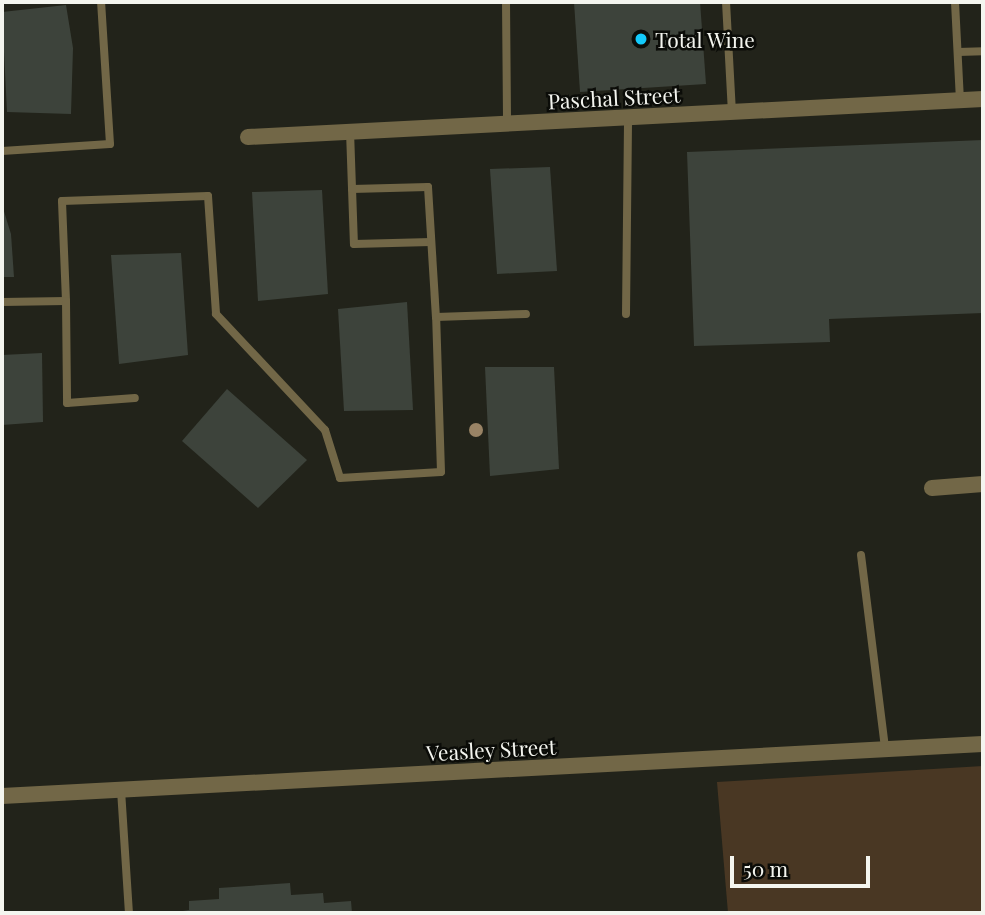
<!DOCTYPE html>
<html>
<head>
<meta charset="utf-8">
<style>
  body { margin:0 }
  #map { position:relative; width:985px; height:915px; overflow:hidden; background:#22231a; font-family:"Playfair Display",serif }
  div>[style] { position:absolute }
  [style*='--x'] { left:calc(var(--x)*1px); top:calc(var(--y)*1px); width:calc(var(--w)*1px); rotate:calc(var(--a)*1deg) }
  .green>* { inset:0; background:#493723 }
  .building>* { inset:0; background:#3d433b }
  .service>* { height:8px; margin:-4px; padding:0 4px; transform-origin:4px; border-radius:4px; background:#726747 }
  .minor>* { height:16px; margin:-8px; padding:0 8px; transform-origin:8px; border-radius:8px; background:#726747 }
  .trees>* { width:14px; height:14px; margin:-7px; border-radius:50%; background:#998365 }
  .dots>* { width:19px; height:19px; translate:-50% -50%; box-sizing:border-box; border:4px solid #0b0c08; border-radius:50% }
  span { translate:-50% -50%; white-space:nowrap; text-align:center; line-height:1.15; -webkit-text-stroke:5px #0b0c08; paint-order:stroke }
  .poi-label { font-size:21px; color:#f4f5ef }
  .left { translate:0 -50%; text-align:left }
  .street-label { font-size:21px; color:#f4f5ef }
  .frame { position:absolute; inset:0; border:4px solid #f4f5ef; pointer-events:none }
  .scale { position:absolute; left:730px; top:856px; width:140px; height:32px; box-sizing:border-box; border:4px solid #f4f5ef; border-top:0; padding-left:9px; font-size:21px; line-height:24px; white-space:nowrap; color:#f4f5ef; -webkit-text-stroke:5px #0b0c08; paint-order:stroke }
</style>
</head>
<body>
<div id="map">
  <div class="green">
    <i style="clip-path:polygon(983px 766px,983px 913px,728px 913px,717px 782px)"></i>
  </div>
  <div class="building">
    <i style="clip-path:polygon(574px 2px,700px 2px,706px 84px,580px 92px)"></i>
    <i style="clip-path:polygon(66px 5px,73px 48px,71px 114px,7px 112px,2px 12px)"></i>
    <i style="clip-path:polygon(983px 140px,983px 313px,829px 319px,830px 342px,694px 346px,687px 152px)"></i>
    <i style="clip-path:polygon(550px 167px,557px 271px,497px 274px,490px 169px)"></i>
    <i style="clip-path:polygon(322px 190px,328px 294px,258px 301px,252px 192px)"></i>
    <i style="clip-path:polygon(2px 205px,11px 234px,14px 277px,2px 277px)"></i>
    <i style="clip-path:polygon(181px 253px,188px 355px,119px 364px,111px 255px)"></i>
    <i style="clip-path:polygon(407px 302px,413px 410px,344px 411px,338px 309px)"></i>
    <i style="clip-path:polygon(42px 353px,43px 422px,2px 425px,2px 355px)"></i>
    <i style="clip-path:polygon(485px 367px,554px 367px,559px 469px,490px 476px)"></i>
    <i style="clip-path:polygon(227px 389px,307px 460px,258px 508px,182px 441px)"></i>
    <i style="clip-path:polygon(290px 883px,291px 895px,323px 893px,324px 903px,351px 901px,352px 913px,170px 913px,189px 910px,189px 901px,219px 899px,219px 888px)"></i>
  </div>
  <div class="service">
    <i style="--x:506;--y:2;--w:121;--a:89.5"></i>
    <i style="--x:726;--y:2;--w:110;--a:86.9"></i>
    <i style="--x:955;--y:2;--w:98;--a:87.1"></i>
    <i style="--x:958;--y:52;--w:25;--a:-2"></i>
    <i style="--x:350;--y:131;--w:113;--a:88"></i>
    <i style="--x:354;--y:244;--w:77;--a:-1.5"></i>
    <i style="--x:2;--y:151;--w:108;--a:-3.7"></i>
    <i style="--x:110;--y:144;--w:142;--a:-93.6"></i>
    <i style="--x:352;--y:189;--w:76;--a:-1.5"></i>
    <i style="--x:428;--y:187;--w:130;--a:86.5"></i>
    <i style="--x:66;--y:301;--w:100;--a:-92.3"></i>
    <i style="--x:62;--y:201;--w:146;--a:-2"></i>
    <i style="--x:208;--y:196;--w:118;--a:86.1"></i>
    <i style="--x:216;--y:314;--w:159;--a:46.8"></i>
    <i style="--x:325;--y:430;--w:50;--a:72.6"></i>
    <i style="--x:340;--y:478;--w:101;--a:-3.4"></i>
    <i style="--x:441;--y:472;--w:155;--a:-91.8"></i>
    <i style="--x:436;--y:317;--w:90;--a:-1.9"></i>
    <i style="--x:2;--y:302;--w:64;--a:-0.9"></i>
    <i style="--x:66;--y:301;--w:102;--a:89.4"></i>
    <i style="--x:67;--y:403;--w:68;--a:-4.2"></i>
    <i style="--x:626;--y:314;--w:197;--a:-89.4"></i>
    <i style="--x:861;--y:555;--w:195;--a:82.9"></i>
    <i style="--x:121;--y:790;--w:123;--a:86.3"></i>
  </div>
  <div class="minor">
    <i style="--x:248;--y:137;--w:736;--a:-2.96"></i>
    <i style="--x:932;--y:488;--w:51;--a:-4.5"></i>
    <i style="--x:2;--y:796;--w:982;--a:-3.03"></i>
  </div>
  <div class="trees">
    <i style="left:476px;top:430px"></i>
  </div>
  <div class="dots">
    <i style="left:641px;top:39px;background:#13cafb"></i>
  </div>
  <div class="poi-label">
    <span class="left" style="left:655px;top:39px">Total Wine</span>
  </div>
  <div class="street-label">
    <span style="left:614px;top:97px;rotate:-3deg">Paschal Street</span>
    <span style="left:491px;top:749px;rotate:-3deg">Veasley Street</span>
  </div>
  <div class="frame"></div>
  <div class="scale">50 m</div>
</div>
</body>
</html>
